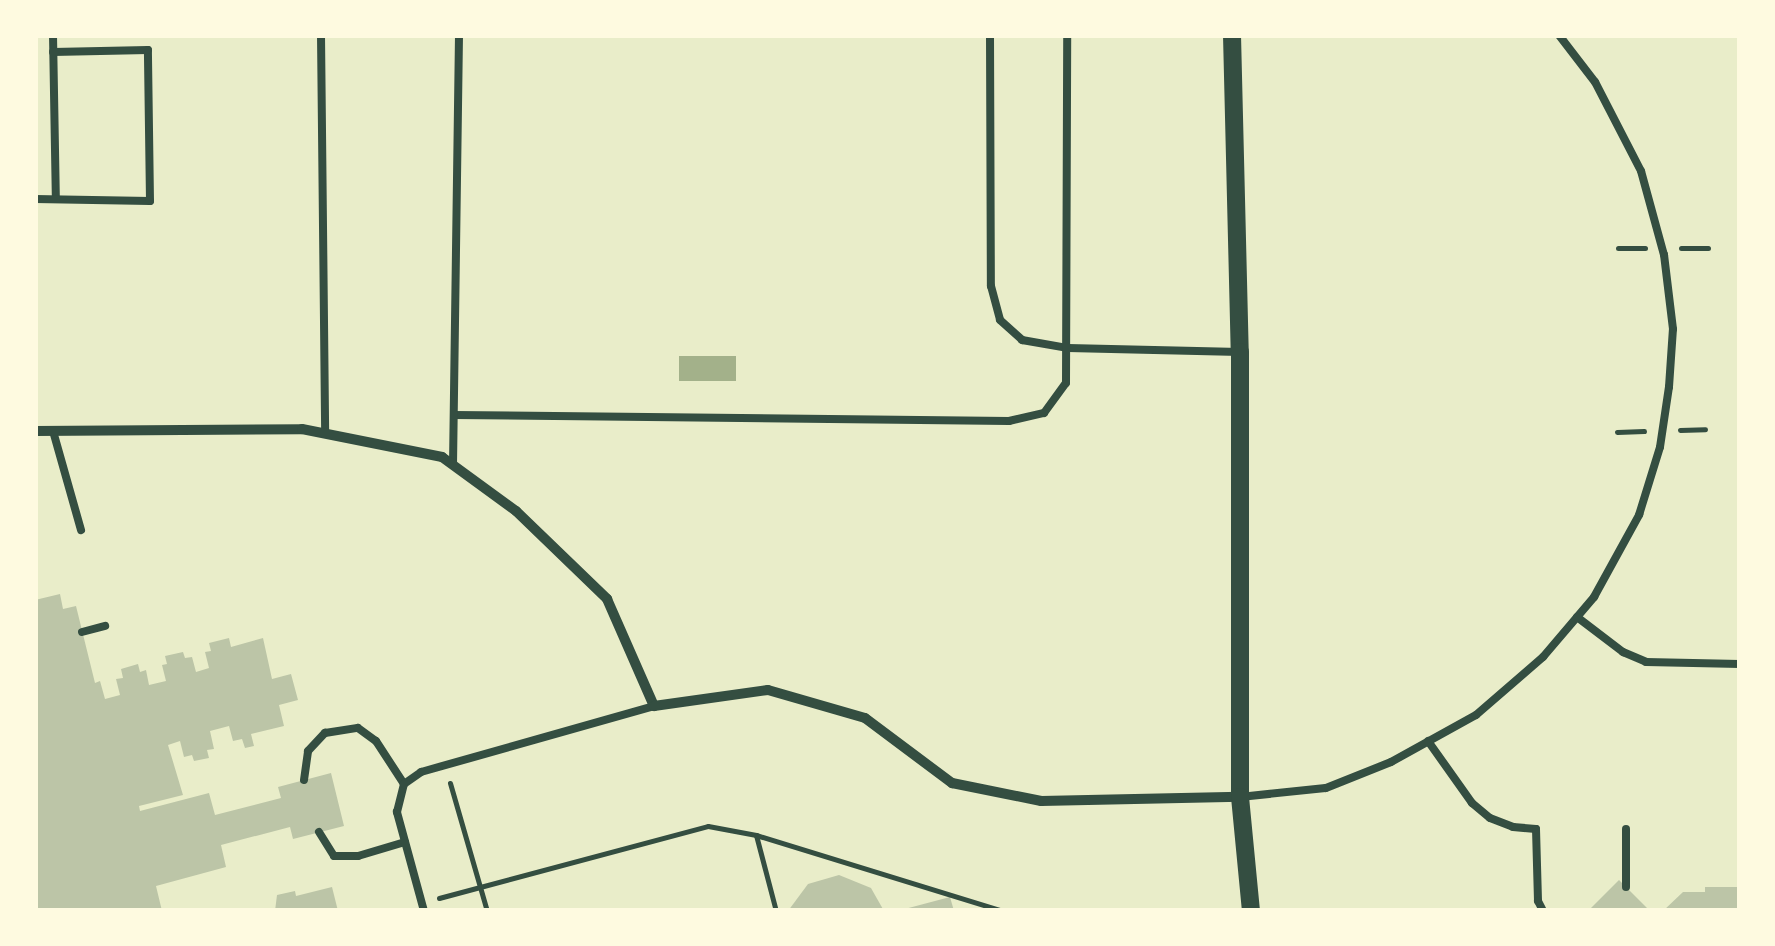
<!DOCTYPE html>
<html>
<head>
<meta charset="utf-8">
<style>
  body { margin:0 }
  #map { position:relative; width:1775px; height:946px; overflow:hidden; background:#e9edc9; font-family:"PT Sans",sans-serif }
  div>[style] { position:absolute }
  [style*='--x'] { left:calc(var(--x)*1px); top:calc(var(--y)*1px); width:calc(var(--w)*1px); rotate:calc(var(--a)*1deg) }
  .water>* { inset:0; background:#a3b18a }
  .building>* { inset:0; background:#bcc5a7 }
  .path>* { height:5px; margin:-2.5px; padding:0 2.5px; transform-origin:2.5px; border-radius:2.5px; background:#344e41 }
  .service>* { height:8px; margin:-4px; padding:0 4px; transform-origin:4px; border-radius:4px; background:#344e41 }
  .minor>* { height:10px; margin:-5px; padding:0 5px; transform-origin:5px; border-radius:5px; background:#344e41 }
  .tertiary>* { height:18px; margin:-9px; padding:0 9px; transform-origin:9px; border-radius:9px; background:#344e41 }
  span { translate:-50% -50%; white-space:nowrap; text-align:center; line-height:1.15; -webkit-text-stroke:9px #fefae0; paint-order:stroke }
  .frame { position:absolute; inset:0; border:38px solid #fefae0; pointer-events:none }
</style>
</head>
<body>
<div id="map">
  <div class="water">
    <i style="clip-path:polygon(679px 356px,736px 356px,736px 381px,679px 381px)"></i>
  </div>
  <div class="building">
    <i style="clip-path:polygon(60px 594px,63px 609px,76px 606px,95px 683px,100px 681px,105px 699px,120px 695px,116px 679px,123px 678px,121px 669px,138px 664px,140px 672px,146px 670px,149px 685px,166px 681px,162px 665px,167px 664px,165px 656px,183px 652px,185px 658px,192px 657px,196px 672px,209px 668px,205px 652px,211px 651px,209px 643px,229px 638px,231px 647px,263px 638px,272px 679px,291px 674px,298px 700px,279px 705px,284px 726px,251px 734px,254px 746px,245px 748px,242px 739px,233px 741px,229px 726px,210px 731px,214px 749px,207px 750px,209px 758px,194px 761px,192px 755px,184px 757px,180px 741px,168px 745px,183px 795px,139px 806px,140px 811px,209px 793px,215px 815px,281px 798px,278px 787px,331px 773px,344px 826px,293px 839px,290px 827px,221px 845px,226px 867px,156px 886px,162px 911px,35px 911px,35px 600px)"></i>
    <i style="clip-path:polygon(839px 875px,871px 888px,884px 911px,788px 911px,808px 884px)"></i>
    <i style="clip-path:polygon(1619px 880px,1650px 911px,1588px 911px)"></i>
    <i style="clip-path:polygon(332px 887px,338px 911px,275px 911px,277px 895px,295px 891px,296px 896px)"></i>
    <i style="clip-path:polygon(1705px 887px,1740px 887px,1740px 911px,1663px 911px,1683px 892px,1705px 892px)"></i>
    <i style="clip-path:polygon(950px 897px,954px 911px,902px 911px,901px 910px)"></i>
  </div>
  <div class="path">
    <i style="--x:1618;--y:248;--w:27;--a:0"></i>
    <i style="--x:1681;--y:248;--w:27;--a:0"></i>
    <i style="--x:1680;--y:430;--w:25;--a:-2"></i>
    <i style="--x:1617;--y:432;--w:27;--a:-2"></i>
    <i style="--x:450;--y:783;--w:133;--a:73.9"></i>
    <i style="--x:756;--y:835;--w:79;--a:75.3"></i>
    <i style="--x:439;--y:898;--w:278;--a:-15"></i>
    <i style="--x:708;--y:826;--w:49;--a:10.6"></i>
    <i style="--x:756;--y:835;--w:258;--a:17.1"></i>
  </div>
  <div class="service">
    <i style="--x:53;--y:35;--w:164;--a:89"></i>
    <i style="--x:321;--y:35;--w:399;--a:89.4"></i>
    <i style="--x:990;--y:35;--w:251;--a:89.8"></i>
    <i style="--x:991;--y:286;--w:35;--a:75"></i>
    <i style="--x:1000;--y:320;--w:30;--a:42"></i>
    <i style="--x:1022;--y:340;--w:47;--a:9.9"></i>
    <i style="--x:1068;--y:348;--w:172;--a:1.3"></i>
    <i style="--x:35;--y:199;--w:115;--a:1"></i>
    <i style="--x:150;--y:201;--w:151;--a:-90.8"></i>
    <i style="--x:148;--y:50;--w:95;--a:178.8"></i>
    <i style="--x:454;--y:415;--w:555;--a:0.62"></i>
    <i style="--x:1009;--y:421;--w:36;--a:-13"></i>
    <i style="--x:1044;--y:413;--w:37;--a:-54"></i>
    <i style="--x:1066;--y:383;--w:348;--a:-89.8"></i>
    <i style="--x:53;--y:431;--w:103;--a:74.2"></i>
    <i style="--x:453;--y:465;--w:430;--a:-89.2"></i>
    <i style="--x:1577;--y:617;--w:58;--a:37.3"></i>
    <i style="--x:1623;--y:652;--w:25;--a:23"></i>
    <i style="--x:1646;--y:662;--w:94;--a:1.2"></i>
    <i style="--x:82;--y:632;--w:24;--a:-15"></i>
    <i style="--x:1428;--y:741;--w:76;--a:54.6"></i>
    <i style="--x:1472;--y:803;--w:23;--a:40"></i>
    <i style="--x:1490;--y:818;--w:25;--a:21"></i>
    <i style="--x:1513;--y:827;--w:23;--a:5"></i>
    <i style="--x:1536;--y:829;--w:72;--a:88.4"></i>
    <i style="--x:1538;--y:901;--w:11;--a:63"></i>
    <i style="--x:304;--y:780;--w:29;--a:-82"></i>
    <i style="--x:308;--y:751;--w:25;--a:-47"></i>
    <i style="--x:325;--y:733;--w:33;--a:-9"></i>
    <i style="--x:358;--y:728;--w:22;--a:36"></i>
    <i style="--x:376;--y:741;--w:51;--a:56.9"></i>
    <i style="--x:1240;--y:797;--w:86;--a:-6"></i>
    <i style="--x:1326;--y:788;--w:70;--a:-21.8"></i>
    <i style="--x:1391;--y:762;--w:97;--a:-28.9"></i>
    <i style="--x:1476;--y:715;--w:89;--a:-40.9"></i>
    <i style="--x:1543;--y:657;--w:79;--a:-49.6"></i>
    <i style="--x:1594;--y:597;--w:94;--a:-61.2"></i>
    <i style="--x:1639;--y:515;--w:71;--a:-72.8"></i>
    <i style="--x:1660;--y:447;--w:61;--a:-81.5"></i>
    <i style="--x:1669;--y:387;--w:58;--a:-86.1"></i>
    <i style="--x:1673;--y:329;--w:75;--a:-96.9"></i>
    <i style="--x:1664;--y:255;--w:87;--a:-105.3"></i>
    <i style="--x:1641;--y:171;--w:100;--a:-117.3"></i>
    <i style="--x:1595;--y:82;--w:59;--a:-127.5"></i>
    <i style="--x:1626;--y:829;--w:58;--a:90"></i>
    <i style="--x:319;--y:832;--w:28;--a:58"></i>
    <i style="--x:334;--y:856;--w:24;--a:0"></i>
    <i style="--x:358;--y:856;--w:49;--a:-16.6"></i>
    <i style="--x:424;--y:911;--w:103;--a:-105.3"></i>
    <i style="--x:397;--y:812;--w:29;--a:-76"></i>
    <i style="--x:404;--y:784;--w:21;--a:-35"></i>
    <i style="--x:421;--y:772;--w:242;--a:-15.8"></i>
  </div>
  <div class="minor">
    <i style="--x:35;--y:431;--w:267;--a:-0.4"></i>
    <i style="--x:302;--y:429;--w:143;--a:11.3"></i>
    <i style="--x:442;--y:457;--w:92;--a:36.1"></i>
    <i style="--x:516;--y:511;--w:127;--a:44"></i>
    <i style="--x:607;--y:599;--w:117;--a:66.3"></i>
    <i style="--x:654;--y:706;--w:115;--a:-8"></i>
    <i style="--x:768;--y:690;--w:101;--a:16.1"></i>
    <i style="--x:865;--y:718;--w:109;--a:36.8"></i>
    <i style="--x:952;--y:783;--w:91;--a:11.4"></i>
    <i style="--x:1041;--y:801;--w:199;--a:-1.2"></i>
  </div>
  <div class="tertiary">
    <i style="--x:1232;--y:35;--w:317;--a:88.6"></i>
    <i style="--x:1240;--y:352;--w:445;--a:90"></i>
    <i style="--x:1240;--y:797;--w:115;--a:84.5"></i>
  </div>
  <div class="frame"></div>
</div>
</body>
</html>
